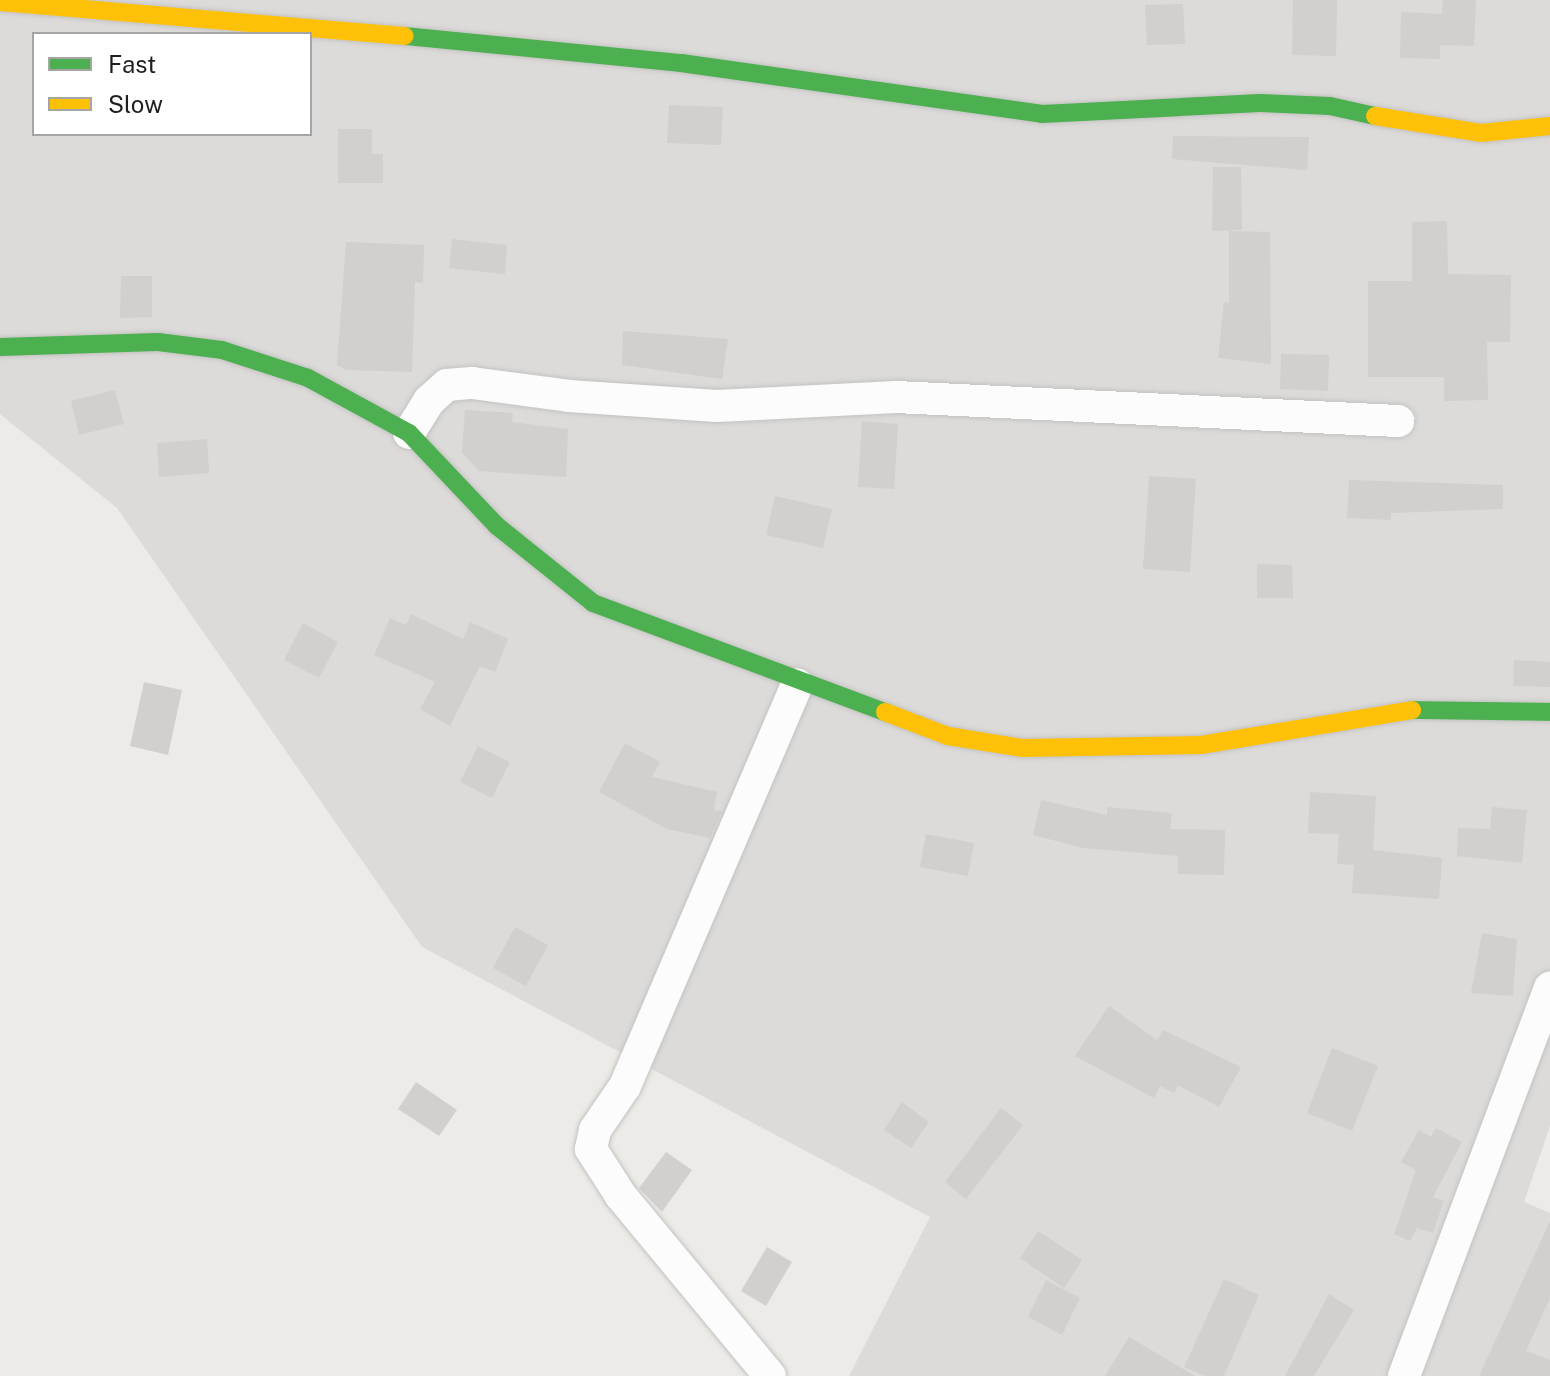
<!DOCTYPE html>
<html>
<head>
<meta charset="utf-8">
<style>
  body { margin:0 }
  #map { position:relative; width:1550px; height:1376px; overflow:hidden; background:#edebe8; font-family:"Public Sans",sans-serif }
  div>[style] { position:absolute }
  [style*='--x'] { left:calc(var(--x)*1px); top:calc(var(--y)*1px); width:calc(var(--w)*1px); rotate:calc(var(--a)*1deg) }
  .residential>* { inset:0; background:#dcdbd9 }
  .building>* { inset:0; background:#d2cfcc }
  .roads { filter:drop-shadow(0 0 2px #c4c3c2) drop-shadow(0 0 2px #c4c3c2) }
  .street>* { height:32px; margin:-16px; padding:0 16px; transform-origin:16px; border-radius:16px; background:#fcfcfc }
  .fast>* { height:18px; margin:-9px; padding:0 9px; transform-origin:9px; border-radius:9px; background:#4caf50 }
  .slow>* { height:18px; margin:-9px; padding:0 9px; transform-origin:9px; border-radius:9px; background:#ffc107 }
  span { translate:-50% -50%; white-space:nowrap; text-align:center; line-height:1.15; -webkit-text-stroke:8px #fff; paint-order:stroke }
  .legend { position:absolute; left:32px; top:32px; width:280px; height:104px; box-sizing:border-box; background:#fff; border:2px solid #a5a5a5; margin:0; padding:10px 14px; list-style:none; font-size:24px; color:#1f1f1f }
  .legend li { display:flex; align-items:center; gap:16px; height:40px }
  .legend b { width:40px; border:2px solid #a5a5a5 }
</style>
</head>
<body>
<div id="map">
  <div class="residential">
    <i style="clip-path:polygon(evenodd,0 0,1550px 0,1550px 1126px,1524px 1202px,1550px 1213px,1550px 1376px,849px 1376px,930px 1217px,422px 947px,117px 508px,0 414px,0 0,34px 34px,310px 34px,310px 134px,34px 134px,34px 34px)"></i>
  </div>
  <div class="building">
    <i style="clip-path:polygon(1293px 0,1337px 0,1336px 56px,1292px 55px)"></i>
    <i style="clip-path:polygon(1443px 0,1476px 0,1474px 46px,1440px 45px,1440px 59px,1400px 58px,1401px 12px,1442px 14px)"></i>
    <i style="clip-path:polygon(1183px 4px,1185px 44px,1147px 45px,1145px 5px)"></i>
    <i style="clip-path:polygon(669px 105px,723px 107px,721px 145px,667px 143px)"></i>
    <i style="clip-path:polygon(338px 129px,372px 129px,372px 154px,383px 154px,383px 183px,338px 183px)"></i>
    <i style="clip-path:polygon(1173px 136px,1309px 137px,1307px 170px,1172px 159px)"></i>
    <i style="clip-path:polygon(1213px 167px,1241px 167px,1242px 230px,1212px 231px)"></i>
    <i style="clip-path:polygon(1447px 221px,1448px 274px,1511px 275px,1510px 342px,1487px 342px,1488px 400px,1444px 401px,1444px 377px,1368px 377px,1368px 281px,1412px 281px,1412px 222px)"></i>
    <i style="clip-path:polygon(1229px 231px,1270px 232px,1271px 364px,1218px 358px,1224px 302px,1229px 303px)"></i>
    <i style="clip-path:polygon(452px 239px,507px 245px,505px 274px,449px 268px)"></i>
    <i style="clip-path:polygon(346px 242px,424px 245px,423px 283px,415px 282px,412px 372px,346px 370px,337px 365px)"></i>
    <i style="clip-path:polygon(121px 276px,152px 276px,152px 317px,120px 318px)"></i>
    <i style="clip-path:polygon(623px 331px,728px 339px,722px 379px,622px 365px)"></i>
    <i style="clip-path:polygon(1281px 354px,1329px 355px,1328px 391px,1280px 389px)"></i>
    <i style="clip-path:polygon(115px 390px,124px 424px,79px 435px,71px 401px)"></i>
    <i style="clip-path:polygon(465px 410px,513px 413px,512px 422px,568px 429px,566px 477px,479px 471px,462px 453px)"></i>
    <i style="clip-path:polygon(862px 421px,898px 424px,894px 489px,858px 487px)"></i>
    <i style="clip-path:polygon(207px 439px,209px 473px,159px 477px,157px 443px)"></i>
    <i style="clip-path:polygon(1149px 476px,1196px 479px,1190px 572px,1143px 569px)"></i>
    <i style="clip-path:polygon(1349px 480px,1503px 485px,1503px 509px,1391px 513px,1391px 520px,1347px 518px)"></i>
    <i style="clip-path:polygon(775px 496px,832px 509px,823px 548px,766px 535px)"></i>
    <i style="clip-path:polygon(1257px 564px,1292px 565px,1293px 598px,1257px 598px)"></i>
    <i style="clip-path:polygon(411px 614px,463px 639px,470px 622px,508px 639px,495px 672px,480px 666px,450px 726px,420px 709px,435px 682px,374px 655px,390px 618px,406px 625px)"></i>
    <i style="clip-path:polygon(303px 623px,338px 642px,319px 678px,284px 660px)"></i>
    <i style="clip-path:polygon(1514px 660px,1550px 662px,1550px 687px,1513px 686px)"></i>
    <i style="clip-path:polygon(144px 682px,182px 690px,168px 755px,130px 746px)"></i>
    <i style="clip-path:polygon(625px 743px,660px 762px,652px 777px,717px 792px,714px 810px,722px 811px,710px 838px,667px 829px,599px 792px)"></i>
    <i style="clip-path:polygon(478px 746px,510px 762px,492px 798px,460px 782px)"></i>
    <i style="clip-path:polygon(1310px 792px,1376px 796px,1373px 850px,1442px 858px,1439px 899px,1352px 893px,1354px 865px,1337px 864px,1339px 834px,1308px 833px)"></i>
    <i style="clip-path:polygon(1041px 800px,1107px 815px,1107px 807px,1172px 813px,1170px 829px,1225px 830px,1224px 875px,1178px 874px,1178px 856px,1083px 848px,1033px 835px)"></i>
    <i style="clip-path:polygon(1492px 807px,1527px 810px,1522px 863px,1457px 856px,1458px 828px,1490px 829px)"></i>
    <i style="clip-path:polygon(926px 834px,974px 843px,968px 876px,920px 867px)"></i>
    <i style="clip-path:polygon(515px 927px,548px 945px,526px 986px,493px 968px)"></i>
    <i style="clip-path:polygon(1482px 933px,1517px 939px,1513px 996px,1471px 993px)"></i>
    <i style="clip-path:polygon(1109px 1006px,1157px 1040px,1163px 1030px,1241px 1067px,1219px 1107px,1178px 1085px,1174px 1093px,1160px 1086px,1154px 1098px,1075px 1056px)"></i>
    <i style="clip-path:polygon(1332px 1048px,1378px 1066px,1352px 1131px,1307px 1113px)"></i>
    <i style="clip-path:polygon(416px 1082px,457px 1110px,439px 1136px,398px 1109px)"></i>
    <i style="clip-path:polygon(902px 1102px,929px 1122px,911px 1148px,884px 1130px)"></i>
    <i style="clip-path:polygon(1001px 1108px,1023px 1125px,966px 1199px,945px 1182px)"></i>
    <i style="clip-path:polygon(1436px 1128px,1462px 1142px,1433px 1197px,1444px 1201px,1433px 1233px,1417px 1228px,1410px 1241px,1394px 1234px,1416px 1170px,1401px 1162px,1419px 1130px,1431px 1137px)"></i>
    <i style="clip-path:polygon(666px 1152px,692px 1170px,662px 1212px,639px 1188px)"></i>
    <i style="clip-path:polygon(1550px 1221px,1550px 1298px,1526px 1351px,1550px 1360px,1550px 1376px,1479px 1376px)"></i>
    <i style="clip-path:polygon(1038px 1231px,1082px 1260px,1064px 1288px,1020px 1258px)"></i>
    <i style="clip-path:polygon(767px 1247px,792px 1262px,766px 1306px,741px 1291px)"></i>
    <i style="clip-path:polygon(1224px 1279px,1259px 1295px,1224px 1376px,1205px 1376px,1184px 1367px)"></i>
    <i style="clip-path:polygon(1046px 1280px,1080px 1298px,1062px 1335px,1028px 1317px)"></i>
    <i style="clip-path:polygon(1329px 1294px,1354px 1310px,1314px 1376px,1285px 1376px)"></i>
    <i style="clip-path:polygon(1129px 1337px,1195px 1376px,1105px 1376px)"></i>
  </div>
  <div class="roads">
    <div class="street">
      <i style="--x:409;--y:433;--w:38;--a:-58"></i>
      <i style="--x:429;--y:401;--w:24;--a:-42"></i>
      <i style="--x:447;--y:385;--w:25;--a:-5"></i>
      <i style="--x:472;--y:383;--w:98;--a:7.6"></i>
      <i style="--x:569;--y:396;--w:148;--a:3.9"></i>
      <i style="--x:717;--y:406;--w:179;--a:-2.9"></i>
      <i style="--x:896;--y:397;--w:503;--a:2.74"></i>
      <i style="--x:770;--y:1376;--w:234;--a:-129.6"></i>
      <i style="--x:621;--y:1196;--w:56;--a:-122.6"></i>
      <i style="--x:591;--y:1149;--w:19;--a:-78"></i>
      <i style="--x:595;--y:1130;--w:53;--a:-55.7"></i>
      <i style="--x:625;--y:1086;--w:437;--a:-66.8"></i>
      <i style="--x:1404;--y:1376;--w:415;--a:-69.4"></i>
    </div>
    <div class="fast">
      <i style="--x:405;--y:36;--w:277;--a:5.6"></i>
      <i style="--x:681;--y:63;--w:365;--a:8"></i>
      <i style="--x:1042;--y:114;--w:218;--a:-2.9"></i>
      <i style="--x:1260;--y:103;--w:70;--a:2.5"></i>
      <i style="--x:1330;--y:106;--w:46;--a:12.5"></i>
      <i style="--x:0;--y:347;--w:158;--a:-1.8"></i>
      <i style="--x:158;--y:342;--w:64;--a:7.1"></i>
      <i style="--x:222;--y:350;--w:90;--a:18"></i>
      <i style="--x:308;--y:378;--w:115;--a:28.6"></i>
      <i style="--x:409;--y:433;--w:128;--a:46.6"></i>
      <i style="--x:497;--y:526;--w:123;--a:38.7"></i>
      <i style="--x:593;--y:603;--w:312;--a:20.5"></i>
      <i style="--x:1412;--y:710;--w:138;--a:0.8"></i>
    </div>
    <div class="slow">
      <i style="--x:0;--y:2;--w:406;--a:4.8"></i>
      <i style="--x:1375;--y:116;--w:107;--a:9.1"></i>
      <i style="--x:1481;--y:133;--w:69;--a:-5.8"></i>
      <i style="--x:885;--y:712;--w:67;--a:20.9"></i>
      <i style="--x:948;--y:736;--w:76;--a:9.1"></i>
      <i style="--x:1023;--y:748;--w:178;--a:-1"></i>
      <i style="--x:1201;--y:745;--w:214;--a:-9.4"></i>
    </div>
  </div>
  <ul class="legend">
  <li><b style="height:10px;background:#4caf50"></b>Fast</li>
  <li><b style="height:10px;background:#ffc107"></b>Slow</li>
  </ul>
</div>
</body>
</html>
